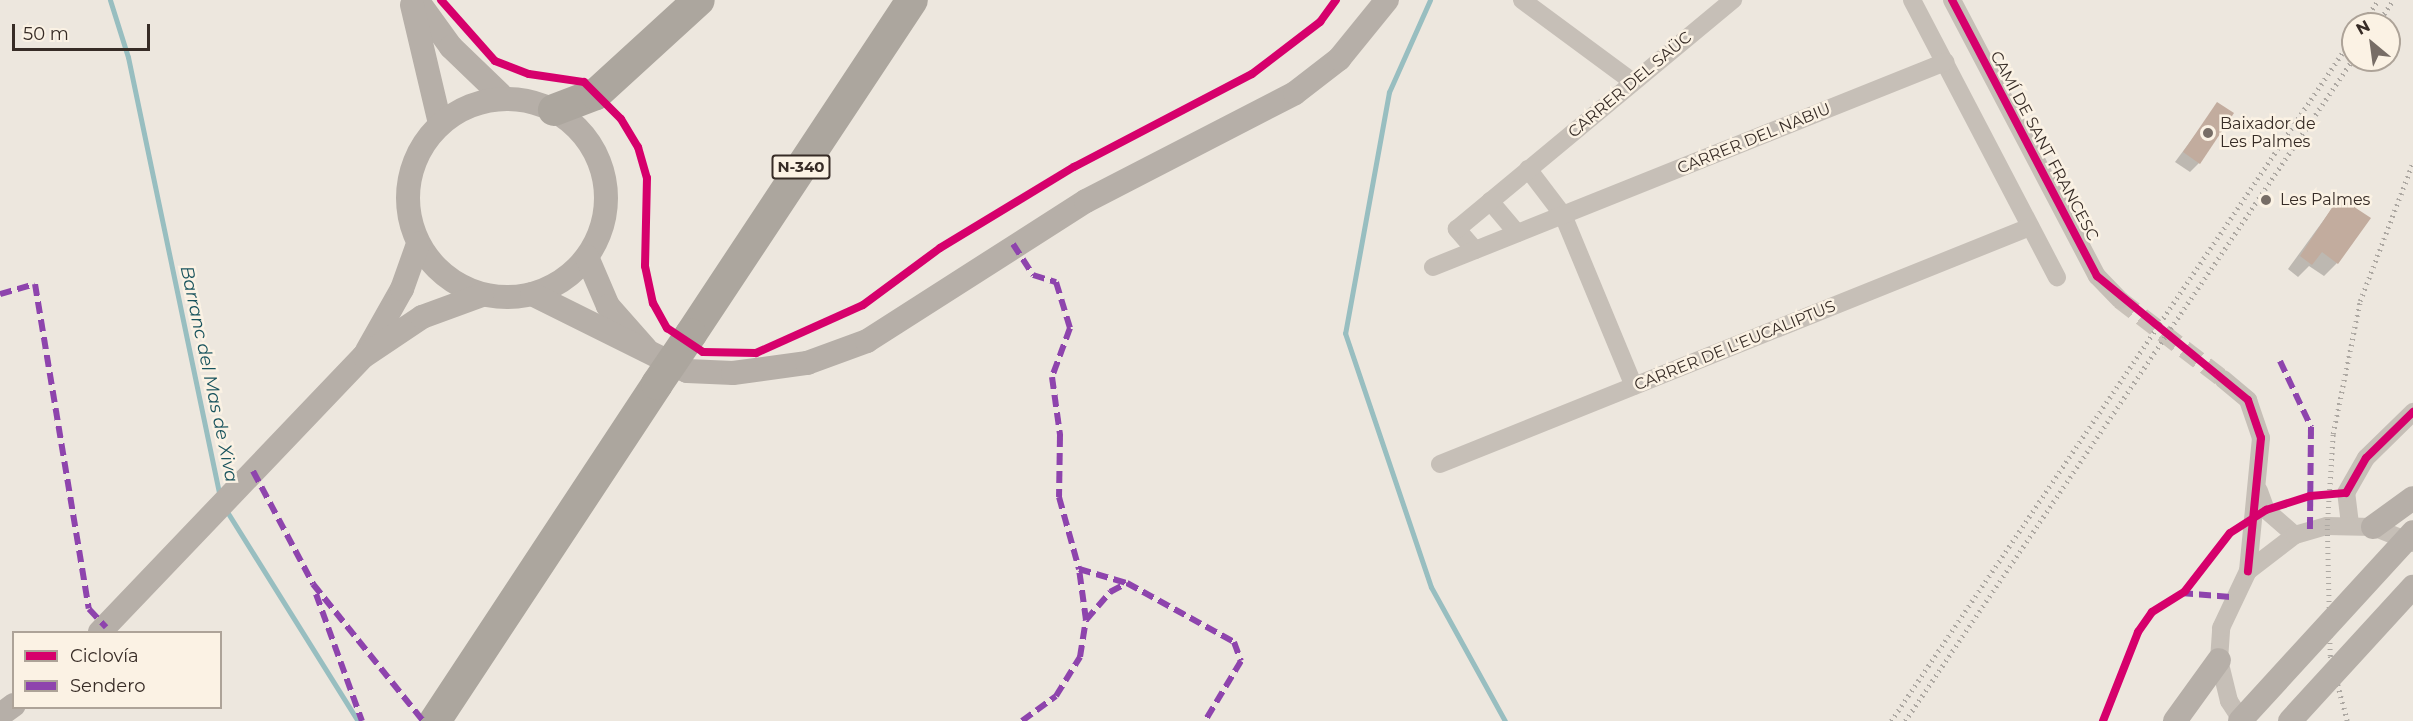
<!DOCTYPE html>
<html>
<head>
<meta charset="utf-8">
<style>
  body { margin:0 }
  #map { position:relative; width:2413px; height:721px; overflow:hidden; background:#ede7de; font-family:Montserrat,sans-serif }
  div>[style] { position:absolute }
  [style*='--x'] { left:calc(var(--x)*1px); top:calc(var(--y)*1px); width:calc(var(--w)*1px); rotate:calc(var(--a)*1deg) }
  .shadow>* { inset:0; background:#0003 }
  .stream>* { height:5px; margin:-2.5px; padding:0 2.5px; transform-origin:2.5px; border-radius:2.5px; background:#98bec0 }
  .building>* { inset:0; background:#c2ac9e }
  .street-tunnel>* { height:18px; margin-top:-9px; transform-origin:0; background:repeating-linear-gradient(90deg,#c9c2b9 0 18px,transparent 0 27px) }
  .street>* { height:18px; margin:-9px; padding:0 9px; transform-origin:9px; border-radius:9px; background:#c6bfb7 }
  .secondary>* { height:24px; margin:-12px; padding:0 12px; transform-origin:12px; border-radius:12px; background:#b6afa8 }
  .secondary>.ring { margin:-12px; padding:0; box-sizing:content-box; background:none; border:24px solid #b6afa8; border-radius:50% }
  .highway>* { height:32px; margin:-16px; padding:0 16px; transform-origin:16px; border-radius:16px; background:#aca69e }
  .rail>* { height:4.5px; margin-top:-2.25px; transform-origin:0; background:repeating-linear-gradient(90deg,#ada8a2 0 1.5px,transparent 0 6px) }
  .secondary-bridge>* { height:24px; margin:-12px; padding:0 12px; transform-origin:12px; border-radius:12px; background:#b6afa8 }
  .highway-bridge>* { height:32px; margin:-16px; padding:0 16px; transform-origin:16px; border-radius:16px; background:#aca69e }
  .quiet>* { height:6px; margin-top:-3px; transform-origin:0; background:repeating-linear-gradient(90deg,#8e44ad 0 12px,transparent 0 18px) }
  .cycleway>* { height:8px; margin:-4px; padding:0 4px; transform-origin:4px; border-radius:4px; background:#d6006c }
  .dots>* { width:16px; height:16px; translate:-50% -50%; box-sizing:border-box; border:3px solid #fbf2e4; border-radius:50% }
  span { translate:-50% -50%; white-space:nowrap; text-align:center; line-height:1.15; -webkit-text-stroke:5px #fbf2e4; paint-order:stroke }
  .shield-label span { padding:2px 4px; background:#fbf2e4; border:2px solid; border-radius:4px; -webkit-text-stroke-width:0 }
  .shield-label { font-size:15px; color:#372c26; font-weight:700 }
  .street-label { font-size:16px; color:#372c26 }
  .poi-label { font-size:16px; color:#372c26 }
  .left { translate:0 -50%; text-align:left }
  .water-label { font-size:18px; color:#17525c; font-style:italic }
  .legend { position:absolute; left:12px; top:631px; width:210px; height:78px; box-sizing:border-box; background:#fbf2e4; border:2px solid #ada398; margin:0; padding:8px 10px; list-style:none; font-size:18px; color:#372c26 }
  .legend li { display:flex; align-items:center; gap:12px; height:30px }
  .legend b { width:30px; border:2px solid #ada398 }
  .north { position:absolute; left:2341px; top:12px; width:60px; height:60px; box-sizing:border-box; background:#fbf2e4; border:2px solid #ada398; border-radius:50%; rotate:331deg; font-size:16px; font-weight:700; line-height:24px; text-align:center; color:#372c26 }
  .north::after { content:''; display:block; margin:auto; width:21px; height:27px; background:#776d66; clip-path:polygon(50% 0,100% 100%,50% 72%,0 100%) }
  .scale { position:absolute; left:12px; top:24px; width:138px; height:27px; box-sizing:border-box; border:3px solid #372c26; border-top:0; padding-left:8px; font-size:18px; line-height:21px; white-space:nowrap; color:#372c26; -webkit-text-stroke:4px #fbf2e4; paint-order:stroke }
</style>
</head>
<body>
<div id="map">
  <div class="shadow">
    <i style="clip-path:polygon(2218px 104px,2199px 163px,2190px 172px,2175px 162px)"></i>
    <i style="clip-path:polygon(2339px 199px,2337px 263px,2324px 276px,2309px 266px,2298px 277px,2288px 269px)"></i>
  </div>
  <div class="stream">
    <i style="--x:110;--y:0;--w:60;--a:72.5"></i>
    <i style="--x:128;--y:57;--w:449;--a:78.2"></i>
    <i style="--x:1430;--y:0;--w:101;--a:114"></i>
    <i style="--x:1389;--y:92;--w:245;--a:100.3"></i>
    <i style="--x:1345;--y:333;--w:268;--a:71.3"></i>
    <i style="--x:1431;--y:587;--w:153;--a:61.1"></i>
    <i style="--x:226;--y:510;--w:249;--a:58"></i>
  </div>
  <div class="building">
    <i style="clip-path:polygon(2217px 102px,2234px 113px,2200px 164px,2183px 152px)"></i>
    <i style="clip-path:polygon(2339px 197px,2371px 218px,2338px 264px,2322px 252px,2312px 265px,2300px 256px)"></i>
  </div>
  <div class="street-tunnel">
    <i style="--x:2120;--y:300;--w:130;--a:37.5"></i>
  </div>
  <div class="street">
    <i style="--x:1522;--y:0;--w:138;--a:36.5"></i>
    <i style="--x:1912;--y:0;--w:313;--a:62.4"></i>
    <i style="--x:1952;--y:0;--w:312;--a:62.3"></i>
    <i style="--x:2097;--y:276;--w:33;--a:46"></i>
    <i style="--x:1528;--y:169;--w:58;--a:52.7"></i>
    <i style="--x:1563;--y:215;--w:185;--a:67.5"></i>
    <i style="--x:1490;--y:201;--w:42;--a:49.8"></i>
    <i style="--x:1475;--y:250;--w:28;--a:-131"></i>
    <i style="--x:1457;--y:229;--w:359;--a:-39.7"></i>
    <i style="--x:1433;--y:267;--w:552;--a:-21.82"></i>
    <i style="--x:2223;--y:379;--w:33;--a:40"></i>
    <i style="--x:2248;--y:400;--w:40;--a:71.1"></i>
    <i style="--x:2261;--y:438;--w:134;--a:95.6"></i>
    <i style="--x:1440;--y:464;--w:636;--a:-21.89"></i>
    <i style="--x:2259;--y:491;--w:20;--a:70"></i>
    <i style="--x:2266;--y:510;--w:38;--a:41"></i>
    <i style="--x:2350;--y:524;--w:31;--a:-97"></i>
    <i style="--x:2346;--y:493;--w:40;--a:-60.3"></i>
    <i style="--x:2366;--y:458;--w:66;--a:-44.4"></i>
    <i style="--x:2242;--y:721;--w:24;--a:-123"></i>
    <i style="--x:2229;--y:701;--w:42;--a:-103.7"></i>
    <i style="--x:2219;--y:660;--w:32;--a:-86"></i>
    <i style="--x:2221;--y:628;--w:63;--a:-64.7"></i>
    <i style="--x:2248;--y:571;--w:59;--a:-37.5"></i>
    <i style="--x:2295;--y:535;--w:33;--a:-16"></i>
    <i style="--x:2327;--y:526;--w:46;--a:1.2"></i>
    <i style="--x:2373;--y:527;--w:43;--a:21.8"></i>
  </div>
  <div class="secondary">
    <i style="--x:417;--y:0;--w:58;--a:54.1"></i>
    <i style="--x:451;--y:47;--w:74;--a:43.9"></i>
    <i style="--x:412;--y:5;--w:121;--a:76.7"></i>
    <i class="ring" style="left:408px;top:99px;width:174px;height:174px"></i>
    <i style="--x:587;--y:257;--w:53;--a:66.8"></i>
    <i style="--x:608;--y:306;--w:57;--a:48.5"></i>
    <i style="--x:532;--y:294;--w:173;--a:26.4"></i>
    <i style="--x:687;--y:371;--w:46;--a:2.5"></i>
    <i style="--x:733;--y:373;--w:75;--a:-7.7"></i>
    <i style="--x:807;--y:363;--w:64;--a:-20.1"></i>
    <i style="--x:867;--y:341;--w:260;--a:-32.6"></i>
    <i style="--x:1086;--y:201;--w:235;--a:-27.3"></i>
    <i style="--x:1295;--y:93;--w:56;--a:-37.7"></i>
    <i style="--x:1339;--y:59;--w:76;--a:-50.9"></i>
    <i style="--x:367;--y:351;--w:71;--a:-60.6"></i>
    <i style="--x:402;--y:289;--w:48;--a:-70.4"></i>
    <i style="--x:2373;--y:527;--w:49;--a:-35.9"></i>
    <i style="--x:100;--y:632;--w:382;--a:-46.3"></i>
    <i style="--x:364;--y:356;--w:70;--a:-33.9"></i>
    <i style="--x:422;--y:317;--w:64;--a:-20.1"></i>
    <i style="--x:0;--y:715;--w:17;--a:-36"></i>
    <i style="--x:2175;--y:721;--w:75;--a:-54.2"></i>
  </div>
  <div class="highway">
    <i style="--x:554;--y:110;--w:45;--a:-20.9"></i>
    <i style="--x:596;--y:94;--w:139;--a:-42.4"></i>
    <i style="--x:691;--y:334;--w:400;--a:-56.5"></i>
    <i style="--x:435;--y:721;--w:404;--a:-56.6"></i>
  </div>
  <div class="rail">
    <i style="--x:2362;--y:24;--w:29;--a:-56"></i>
    <i style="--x:2377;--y:24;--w:29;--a:-56"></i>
    <i style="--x:1891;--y:721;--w:825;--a:-55.96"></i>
    <i style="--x:1905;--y:721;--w:799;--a:-55.91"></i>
    <i style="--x:2347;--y:721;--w:67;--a:-104.7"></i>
    <i style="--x:2330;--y:656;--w:130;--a:-91.3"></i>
    <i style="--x:2327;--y:526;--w:92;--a:-86.3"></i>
    <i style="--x:2333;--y:434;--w:136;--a:-78.5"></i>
    <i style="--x:2360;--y:301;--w:149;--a:-69.1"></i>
  </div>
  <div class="secondary-bridge">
    <i style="--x:2240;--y:721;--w:256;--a:-47.5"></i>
    <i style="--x:2290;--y:721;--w:182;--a:-47.5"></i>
  </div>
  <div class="highway-bridge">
    <i style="--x:657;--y:384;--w:60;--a:-55.8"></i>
  </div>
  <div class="quiet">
    <i style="--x:1013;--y:244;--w:37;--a:57"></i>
    <i style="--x:1033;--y:275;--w:24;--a:17"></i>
    <i style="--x:1056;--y:282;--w:48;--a:73.1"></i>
    <i style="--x:1070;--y:328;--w:52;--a:110.2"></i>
    <i style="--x:1052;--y:377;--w:59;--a:82.1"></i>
    <i style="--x:1060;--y:435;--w:62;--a:90.9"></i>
    <i style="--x:1059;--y:497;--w:75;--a:74.5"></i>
    <i style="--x:1079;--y:569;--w:50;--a:16.3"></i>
    <i style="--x:1127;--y:583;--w:122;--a:28.9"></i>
    <i style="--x:1234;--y:642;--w:20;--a:70"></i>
    <i style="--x:1241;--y:661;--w:70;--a:121"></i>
    <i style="--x:0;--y:294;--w:36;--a:-16"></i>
    <i style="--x:35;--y:284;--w:329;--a:80.6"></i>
    <i style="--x:89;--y:609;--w:25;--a:47"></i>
    <i style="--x:2280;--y:361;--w:73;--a:64.8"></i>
    <i style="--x:2311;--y:427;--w:102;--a:90.6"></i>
    <i style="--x:253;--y:471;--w:128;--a:62"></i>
    <i style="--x:313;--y:584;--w:176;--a:51.2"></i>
    <i style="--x:2181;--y:593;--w:50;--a:4.6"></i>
    <i style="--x:316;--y:594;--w:135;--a:70.1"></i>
    <i style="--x:1086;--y:620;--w:37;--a:-49"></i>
    <i style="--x:1110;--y:592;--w:19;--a:-28"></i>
    <i style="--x:1022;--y:721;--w:42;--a:-36.3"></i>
    <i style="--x:1056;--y:696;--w:46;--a:-58.4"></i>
    <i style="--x:1080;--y:657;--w:37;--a:-81"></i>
    <i style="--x:1086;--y:620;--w:51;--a:-97.8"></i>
  </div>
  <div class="cycleway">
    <i style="--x:441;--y:0;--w:81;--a:48.5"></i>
    <i style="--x:495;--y:61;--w:36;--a:21"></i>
    <i style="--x:529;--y:74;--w:56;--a:8.3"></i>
    <i style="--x:584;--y:82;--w:52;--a:45"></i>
    <i style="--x:621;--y:119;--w:33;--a:59"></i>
    <i style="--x:638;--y:147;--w:32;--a:74"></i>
    <i style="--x:647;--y:178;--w:88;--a:91.3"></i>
    <i style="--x:645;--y:266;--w:38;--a:78"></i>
    <i style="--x:653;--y:303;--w:29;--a:61"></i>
    <i style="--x:667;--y:328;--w:43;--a:33.7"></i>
    <i style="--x:703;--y:352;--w:53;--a:1.1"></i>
    <i style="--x:756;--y:353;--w:117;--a:-24.2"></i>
    <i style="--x:863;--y:305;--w:96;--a:-36.5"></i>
    <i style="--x:940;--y:248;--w:157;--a:-31.2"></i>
    <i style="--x:1074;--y:167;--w:201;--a:-27.6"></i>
    <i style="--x:1252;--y:74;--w:86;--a:-37.4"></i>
    <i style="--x:1320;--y:22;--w:27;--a:-54"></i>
    <i style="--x:1952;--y:0;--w:312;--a:62.3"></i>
    <i style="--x:2097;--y:276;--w:195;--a:39.4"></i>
    <i style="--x:2248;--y:400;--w:40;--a:71.1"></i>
    <i style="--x:2261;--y:438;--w:134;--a:95.6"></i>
    <i style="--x:2103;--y:721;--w:96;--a:-68.5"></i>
    <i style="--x:2138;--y:632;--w:24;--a:-55"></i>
    <i style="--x:2152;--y:612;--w:39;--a:-32"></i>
    <i style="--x:2185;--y:591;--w:73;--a:-52.2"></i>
    <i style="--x:2230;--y:533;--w:43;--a:-32.6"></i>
    <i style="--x:2266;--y:510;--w:46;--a:-17.7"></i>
    <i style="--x:2310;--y:496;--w:36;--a:-5"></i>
    <i style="--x:2346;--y:493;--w:40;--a:-60.3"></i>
    <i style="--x:2366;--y:458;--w:66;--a:-44.4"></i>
  </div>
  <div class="dots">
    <i style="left:2208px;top:133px;background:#776d66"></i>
    <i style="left:2266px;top:200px;background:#776d66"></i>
  </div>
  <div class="shield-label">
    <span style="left:801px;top:167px">N-340</span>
  </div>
  <div class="street-label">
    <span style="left:1630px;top:85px;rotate:-40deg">CARRER DEL SAÜC</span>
    <span style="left:1754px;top:139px;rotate:-22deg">CARRER DEL NABIU</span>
    <span style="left:2044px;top:146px;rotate:62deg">CAMÍ DE SANT FRANCESC</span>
    <span style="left:1735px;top:346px;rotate:-22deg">CARRER DE L'EUCALIPTUS</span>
  </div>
  <div class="poi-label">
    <span class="left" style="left:2220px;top:133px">Baixador de<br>Les Palmes</span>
    <span class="left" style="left:2280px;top:200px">Les Palmes</span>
  </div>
  <div class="water-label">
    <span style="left:209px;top:374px;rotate:78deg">Barranc del Mas de Xiva</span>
  </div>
  <ul class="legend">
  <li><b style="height:8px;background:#d6006c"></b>Ciclovía</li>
  <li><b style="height:8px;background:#8e44ad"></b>Sendero</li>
  </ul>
  <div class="north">N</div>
  <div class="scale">50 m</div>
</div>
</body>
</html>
